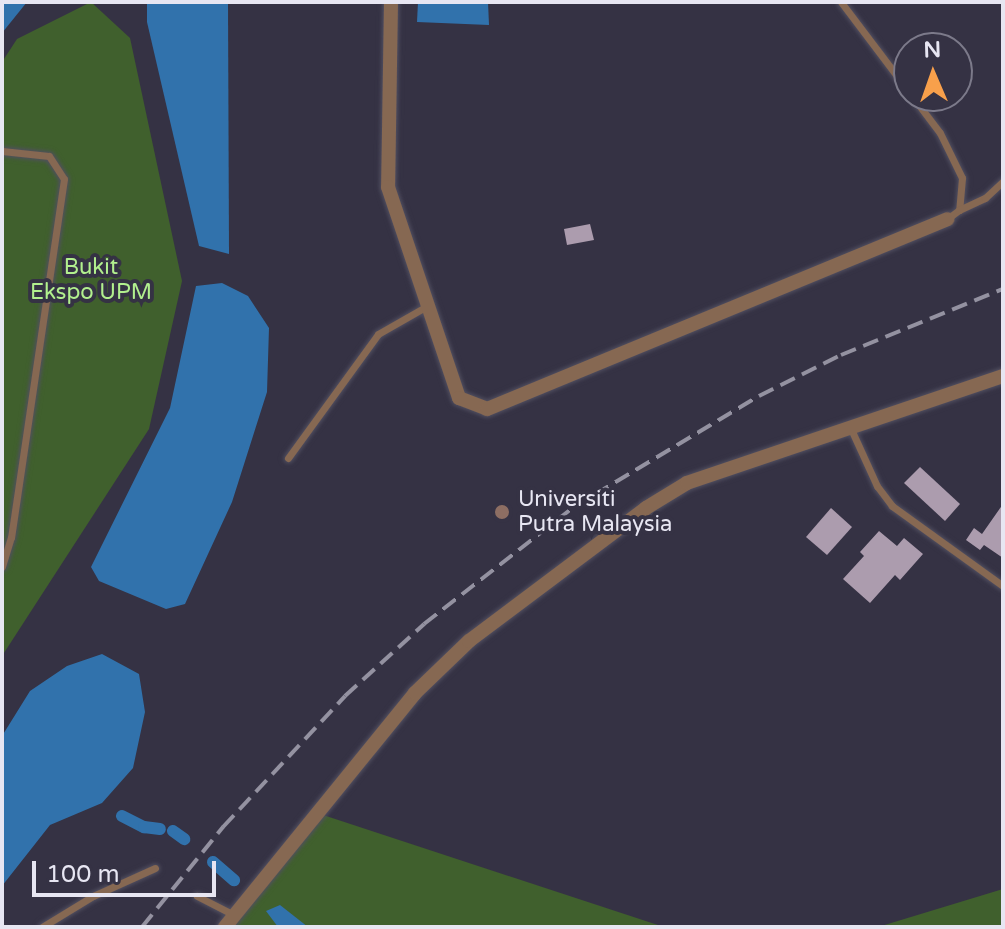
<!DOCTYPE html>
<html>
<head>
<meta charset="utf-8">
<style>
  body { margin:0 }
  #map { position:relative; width:1005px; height:929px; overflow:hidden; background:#353244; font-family:"Varela Round",sans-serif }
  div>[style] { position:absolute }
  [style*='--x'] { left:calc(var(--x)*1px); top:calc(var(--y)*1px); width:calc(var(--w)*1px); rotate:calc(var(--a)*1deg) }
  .green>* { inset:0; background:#40602d }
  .water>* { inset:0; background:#3172ac }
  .canal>* { height:12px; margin:-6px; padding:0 6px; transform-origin:6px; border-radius:6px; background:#3172ac }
  .building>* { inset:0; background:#ac9cae }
  .roads { filter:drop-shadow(0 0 2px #514f60) drop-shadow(0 0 2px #514f60) }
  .service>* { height:7px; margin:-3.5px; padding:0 3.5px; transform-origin:3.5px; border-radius:3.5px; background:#866852 }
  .minor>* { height:14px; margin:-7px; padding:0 7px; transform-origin:7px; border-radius:7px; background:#866852 }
  .rail>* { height:4px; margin-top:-2px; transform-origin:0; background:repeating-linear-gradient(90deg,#9492a1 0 16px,transparent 0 24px) }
  .dots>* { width:22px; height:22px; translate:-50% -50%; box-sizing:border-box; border:4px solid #353244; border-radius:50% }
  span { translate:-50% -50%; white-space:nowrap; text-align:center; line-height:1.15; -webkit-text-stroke:8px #353244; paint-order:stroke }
  .park-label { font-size:22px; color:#b2f08e }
  .poi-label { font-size:22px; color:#e7e6f2 }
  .left { translate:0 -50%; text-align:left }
  .frame { position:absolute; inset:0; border:4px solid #e7e6f2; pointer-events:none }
  .north { position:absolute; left:893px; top:32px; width:80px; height:80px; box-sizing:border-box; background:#353244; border:2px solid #7c7a8a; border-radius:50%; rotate:358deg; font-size:22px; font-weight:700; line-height:32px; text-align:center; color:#e7e6f2 }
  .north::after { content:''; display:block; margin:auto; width:28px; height:36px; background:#f8a04b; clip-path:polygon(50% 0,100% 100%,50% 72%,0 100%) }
  .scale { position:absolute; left:32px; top:861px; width:184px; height:36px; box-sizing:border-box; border:4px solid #e7e6f2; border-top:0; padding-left:10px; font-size:24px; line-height:28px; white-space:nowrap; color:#e7e6f2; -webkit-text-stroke:6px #353244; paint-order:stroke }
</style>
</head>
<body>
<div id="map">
  <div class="green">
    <i style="clip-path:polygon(91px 2px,130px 38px,182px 281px,149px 429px,2px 656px,2px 62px,17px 39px)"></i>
    <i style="clip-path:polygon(317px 813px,664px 927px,234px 927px)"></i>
    <i style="clip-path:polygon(1003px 889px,1003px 927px,878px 927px)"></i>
  </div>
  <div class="water">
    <i style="clip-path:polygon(2px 2px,27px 2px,2px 33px)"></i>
    <i style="clip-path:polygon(147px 2px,228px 2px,229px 254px,199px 246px,147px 22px)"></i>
    <i style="clip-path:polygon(418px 2px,488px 2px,489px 25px,417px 22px)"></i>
    <i style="clip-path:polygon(222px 283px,248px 296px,269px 328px,267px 392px,232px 502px,185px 604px,166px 609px,99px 581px,91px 567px,170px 408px,196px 286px)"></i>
    <i style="clip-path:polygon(102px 654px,139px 674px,145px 712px,133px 768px,102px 803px,50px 825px,2px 886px,2px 736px,30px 691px,67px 666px)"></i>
    <i style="clip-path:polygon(280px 905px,308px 927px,278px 927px,266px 911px)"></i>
  </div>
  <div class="canal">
    <i style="--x:122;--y:816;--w:25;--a:27"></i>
    <i style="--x:144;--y:827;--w:16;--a:7"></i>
    <i style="--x:173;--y:831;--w:14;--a:36"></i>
    <i style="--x:213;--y:862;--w:28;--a:41"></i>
  </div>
  <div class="building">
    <i style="clip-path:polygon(590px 224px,594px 240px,567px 245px,564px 229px)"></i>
    <i style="clip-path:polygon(920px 467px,960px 504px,945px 521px,904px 483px)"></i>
    <i style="clip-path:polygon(1003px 504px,1003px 558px,984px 545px,980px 550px,966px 540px,974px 528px,982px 534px)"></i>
    <i style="clip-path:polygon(831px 508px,852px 527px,827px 555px,806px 537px)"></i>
    <i style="clip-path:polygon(879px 531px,897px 546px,904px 538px,923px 554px,900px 580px,895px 575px,870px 603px,843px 579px,864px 556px,860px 552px)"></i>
  </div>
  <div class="roads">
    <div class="service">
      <i style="--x:841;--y:2;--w:113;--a:52.9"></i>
      <i style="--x:912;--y:96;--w:46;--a:52.9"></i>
      <i style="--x:940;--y:133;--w:50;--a:63.9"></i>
      <i style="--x:962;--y:178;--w:32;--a:95"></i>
      <i style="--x:959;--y:210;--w:15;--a:143"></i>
      <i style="--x:2;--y:151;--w:47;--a:6.1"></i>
      <i style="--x:49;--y:156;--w:27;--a:57"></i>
      <i style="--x:64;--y:179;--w:362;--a:98.4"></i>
      <i style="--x:11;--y:537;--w:31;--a:107"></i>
      <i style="--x:959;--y:210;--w:29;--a:-25"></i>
      <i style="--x:985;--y:198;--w:25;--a:-43"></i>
      <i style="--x:851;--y:429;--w:63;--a:65.5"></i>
      <i style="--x:877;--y:486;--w:25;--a:53"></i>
      <i style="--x:892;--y:506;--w:137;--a:35.8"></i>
      <i style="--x:288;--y:458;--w:153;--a:-54"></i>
      <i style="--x:378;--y:334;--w:56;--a:-29.7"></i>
      <i style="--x:197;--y:896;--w:42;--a:27.2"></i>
      <i style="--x:42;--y:927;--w:60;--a:-31.3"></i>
      <i style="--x:93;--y:896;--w:68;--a:-24.3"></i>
    </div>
    <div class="minor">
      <i style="--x:391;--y:2;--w:185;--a:90.9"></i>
      <i style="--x:388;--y:187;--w:223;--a:71.4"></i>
      <i style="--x:459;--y:398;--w:30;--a:21"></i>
      <i style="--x:487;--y:409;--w:498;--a:-22.4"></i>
      <i style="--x:225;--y:927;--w:301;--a:-50.9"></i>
      <i style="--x:415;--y:693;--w:75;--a:-43.9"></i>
      <i style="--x:469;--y:641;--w:221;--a:-36.9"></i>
      <i style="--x:646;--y:508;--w:48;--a:-31.4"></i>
      <i style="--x:687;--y:483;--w:334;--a:-18.7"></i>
    </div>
  </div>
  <div class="rail">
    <i style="--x:142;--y:927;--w:129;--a:-51"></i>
    <i style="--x:223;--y:827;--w:179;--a:-47"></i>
    <i style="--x:345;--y:696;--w:107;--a:-42.3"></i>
    <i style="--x:424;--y:624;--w:190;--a:-38"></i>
    <i style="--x:574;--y:507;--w:216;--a:-31"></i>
    <i style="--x:759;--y:396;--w:92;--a:-26.6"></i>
    <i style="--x:841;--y:355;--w:175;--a:-22.2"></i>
  </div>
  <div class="dots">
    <i style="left:502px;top:512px;background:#8d6e63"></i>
  </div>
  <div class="park-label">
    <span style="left:91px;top:280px">Bukit<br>Ekspo UPM</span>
  </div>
  <div class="poi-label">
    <span class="left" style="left:518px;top:512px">Universiti<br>Putra Malaysia</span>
  </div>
  <div class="frame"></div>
  <div class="north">N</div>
  <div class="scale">100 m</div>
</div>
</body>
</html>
